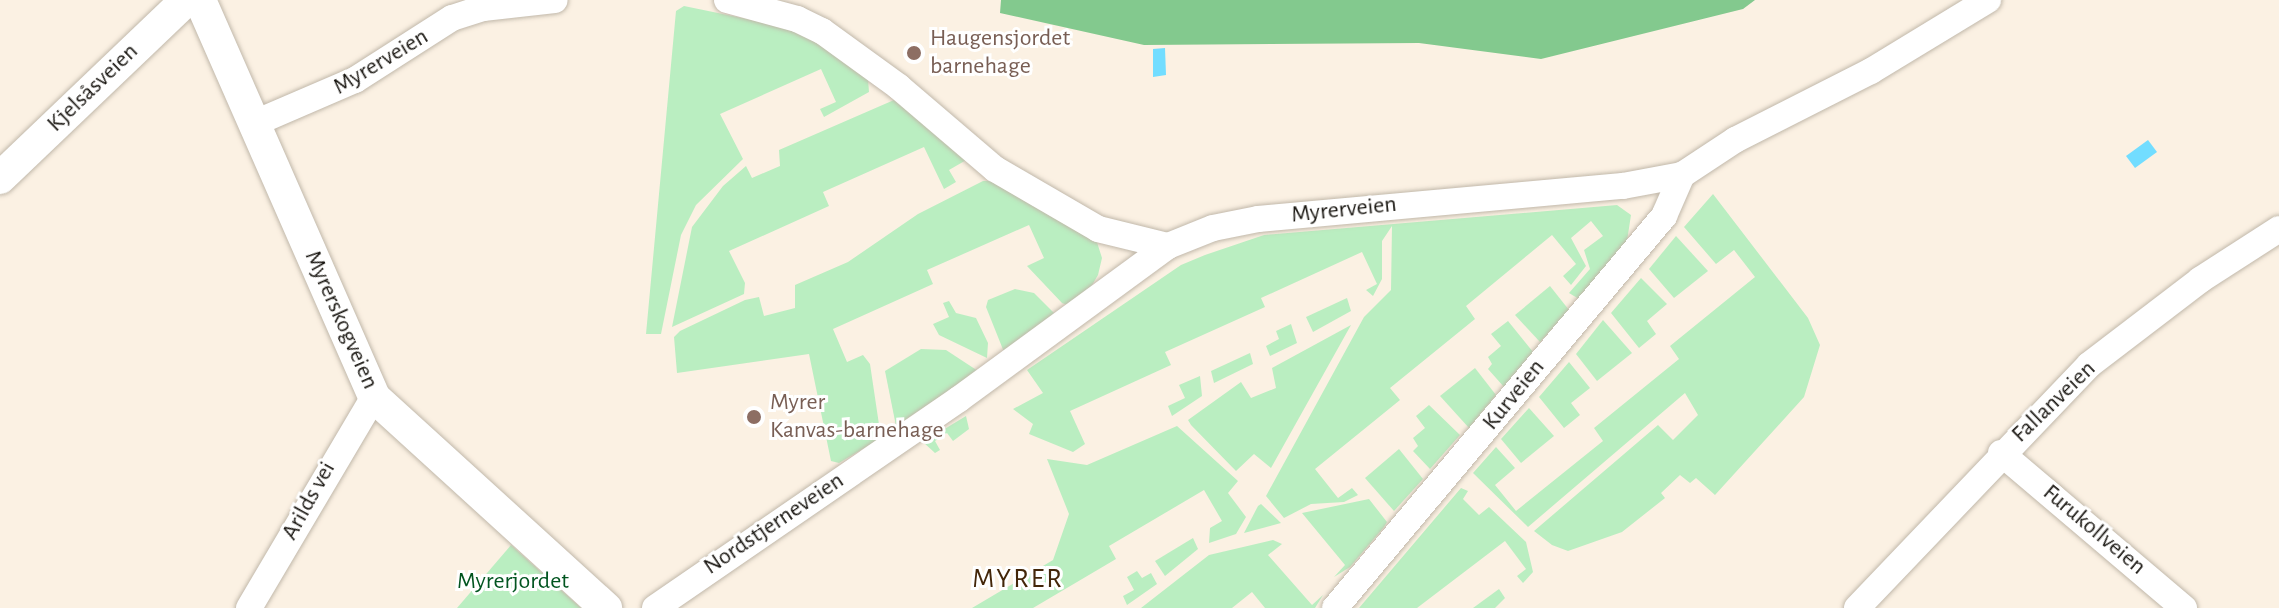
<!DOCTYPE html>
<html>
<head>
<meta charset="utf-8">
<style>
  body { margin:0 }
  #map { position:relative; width:2279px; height:608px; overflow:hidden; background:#fbf1e3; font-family:"Alegreya Sans",sans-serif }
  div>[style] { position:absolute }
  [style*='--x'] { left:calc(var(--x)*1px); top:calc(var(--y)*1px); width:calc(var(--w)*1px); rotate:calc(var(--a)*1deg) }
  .green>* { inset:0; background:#baeec1 }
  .forest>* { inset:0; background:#83c98e }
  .water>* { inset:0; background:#72ddff }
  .roads { filter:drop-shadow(0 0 2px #c1b8aa) drop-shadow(0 0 2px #c1b8aa) }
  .minor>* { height:26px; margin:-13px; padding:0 13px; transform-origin:13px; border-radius:13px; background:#fff }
  .tertiary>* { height:32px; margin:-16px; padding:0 16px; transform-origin:16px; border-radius:16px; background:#fff }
  .dots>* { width:22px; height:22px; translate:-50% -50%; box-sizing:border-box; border:4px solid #fff; border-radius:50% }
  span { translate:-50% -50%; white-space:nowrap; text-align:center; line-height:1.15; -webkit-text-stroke:6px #fff; paint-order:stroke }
  .education-label { font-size:24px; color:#785e54 }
  .left { translate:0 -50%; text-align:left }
  .street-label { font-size:24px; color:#1a1712 }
  .park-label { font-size:24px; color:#025520 }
  .quarter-label { font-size:28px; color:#432609; letter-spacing:2px }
</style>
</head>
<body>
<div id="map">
  <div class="green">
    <i style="clip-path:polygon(684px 6px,786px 27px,825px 46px,868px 79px,869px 92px,824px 117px,820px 109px,836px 102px,821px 69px,720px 114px,743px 159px,696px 205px,681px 235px,661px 334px,646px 334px,676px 11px)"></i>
    <i style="clip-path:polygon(894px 100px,968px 159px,949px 170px,956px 182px,944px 189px,924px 147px,823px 192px,829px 206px,729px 251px,745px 283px,744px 294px,672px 327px,692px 227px,723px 186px,746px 166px,752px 178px,780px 166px,779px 150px)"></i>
    <i style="clip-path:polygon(983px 181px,994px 181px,1096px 239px,1102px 258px,1098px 275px,1085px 297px,1070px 306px,1062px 303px,1027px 266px,1044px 258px,1029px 225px,927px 270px,933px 284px,833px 329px,847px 362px,863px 355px,870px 364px,881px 438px,839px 463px,831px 461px,809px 354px,677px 373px,674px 337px,680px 331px,745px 300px,759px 297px,764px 316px,795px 308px,795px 285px,848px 262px,918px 214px)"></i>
    <i style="clip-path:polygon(1713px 194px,1808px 318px,1820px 345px,1804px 397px,1715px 495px,1696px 478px,1690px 483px,1680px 475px,1661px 493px,1665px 498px,1622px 532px,1568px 551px,1552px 545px,1534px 531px,1658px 425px,1673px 440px,1698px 415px,1685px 393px,1528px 527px,1473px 473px,1496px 447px,1515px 468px,1495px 485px,1516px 511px,1603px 441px,1594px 428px,1679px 359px,1670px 346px,1755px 277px,1734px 250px,1716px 264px,1684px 227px)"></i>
    <i style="clip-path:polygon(1617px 205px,1631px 215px,1627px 241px,1579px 299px,1569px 293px,1590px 269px,1584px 250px,1603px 236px,1591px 221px,1571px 238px,1586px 266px,1571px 285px,1563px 276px,1576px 264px,1552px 235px,1466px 306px,1475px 319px,1390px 388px,1400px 400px,1315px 469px,1338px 498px,1352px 488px,1358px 495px,1344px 502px,1311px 504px,1284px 518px,1266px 496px,1364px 317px,1391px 290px,1392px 226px,1382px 241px,1382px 279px,1373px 296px,1366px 290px,1377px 284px,1362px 252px,1261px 298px,1265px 307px,1165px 352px,1171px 365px,1070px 411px,1085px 444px,1073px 452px,1029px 434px,1033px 424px,1013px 409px,1043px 393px,1027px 370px,1181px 265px,1205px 255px,1264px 235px)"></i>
    <i style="clip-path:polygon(1676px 236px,1708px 271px,1674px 298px,1649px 269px)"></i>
    <i style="clip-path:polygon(1641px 278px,1667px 304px,1647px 321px,1656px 334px,1639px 348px,1611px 313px)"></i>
    <i style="clip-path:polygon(1550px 286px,1569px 310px,1540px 342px,1515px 315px)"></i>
    <i style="clip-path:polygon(1015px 289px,1034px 293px,1056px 315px,1004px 352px,986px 307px,988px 300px)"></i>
    <i style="clip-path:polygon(1347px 298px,1351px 311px,1313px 332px,1306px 317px)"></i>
    <i style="clip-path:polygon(949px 301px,956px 313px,976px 318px,988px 343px,987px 358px,939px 335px,933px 324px,949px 317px,943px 303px)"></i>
    <i style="clip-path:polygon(1603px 320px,1632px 353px,1597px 381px,1576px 354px)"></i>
    <i style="clip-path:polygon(1508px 321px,1533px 352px,1504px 387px,1488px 369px,1492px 364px,1488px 357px,1501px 346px,1491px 334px)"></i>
    <i style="clip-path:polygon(1291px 324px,1297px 343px,1270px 356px,1266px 346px,1279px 339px,1276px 331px)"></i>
    <i style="clip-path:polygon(1351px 325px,1271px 468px,1254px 454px,1236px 471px,1191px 425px,1188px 420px,1241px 382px,1251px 398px,1276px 388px,1272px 368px)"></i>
    <i style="clip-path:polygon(921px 349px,946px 350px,978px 371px,896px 426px,885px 371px)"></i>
    <i style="clip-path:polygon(1250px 353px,1253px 364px,1214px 383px,1211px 371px)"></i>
    <i style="clip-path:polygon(1569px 362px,1590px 388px,1571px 403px,1580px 415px,1564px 428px,1539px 397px)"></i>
    <i style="clip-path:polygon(1475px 368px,1496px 395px,1469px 428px,1440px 396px)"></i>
    <i style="clip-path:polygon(1200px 376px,1202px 396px,1172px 416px,1168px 406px,1185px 398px,1179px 385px)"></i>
    <i style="clip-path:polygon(1429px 405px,1460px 435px,1430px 469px,1413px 451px,1418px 446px,1413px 438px,1425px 428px,1416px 416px)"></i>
    <i style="clip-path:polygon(1529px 408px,1554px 436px,1521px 463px,1501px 439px)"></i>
    <i style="clip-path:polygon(966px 416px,969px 429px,953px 441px,947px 433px,935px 441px,940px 450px,935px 453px,923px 442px)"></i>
    <i style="clip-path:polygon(1177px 426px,1238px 481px,1228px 493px,1246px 517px,1236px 534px,1209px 543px,1210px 528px,1222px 521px,1204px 490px,1109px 546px,1116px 559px,1033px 608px,972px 608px,1053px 560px,1069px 514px,1047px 459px,1087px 465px)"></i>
    <i style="clip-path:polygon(1399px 449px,1423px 479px,1394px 511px,1365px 478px)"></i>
    <i style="clip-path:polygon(1461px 488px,1468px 491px,1463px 499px,1479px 515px,1489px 507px,1526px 542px,1533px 572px,1523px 583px,1517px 576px,1526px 569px,1505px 541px,1417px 608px,1359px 608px)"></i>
    <i style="clip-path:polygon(1369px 499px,1387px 522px,1384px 527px,1350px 567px,1334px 577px,1345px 565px,1302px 513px)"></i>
    <i style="clip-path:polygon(1261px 504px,1281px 523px,1244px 533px,1258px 506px)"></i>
    <i style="clip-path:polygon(1193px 538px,1198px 549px,1165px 576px,1155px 561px)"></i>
    <i style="clip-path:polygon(1273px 540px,1282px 544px,1268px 555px,1312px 605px,1323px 595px,1315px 608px,1265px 608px,1252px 592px,1232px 608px,1141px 608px,1209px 555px)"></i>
    <i style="clip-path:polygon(511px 545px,581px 608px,457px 608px)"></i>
    <i style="clip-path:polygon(1137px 571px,1142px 578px,1151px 573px,1157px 584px,1127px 605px,1123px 596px,1134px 590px,1127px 577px)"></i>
    <i style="clip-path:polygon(1499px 589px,1505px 598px,1495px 608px,1473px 608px)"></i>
  </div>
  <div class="forest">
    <i style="clip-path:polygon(1001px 0,1755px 0,1743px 9px,1541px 59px,1419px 43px,1144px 45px,1000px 13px)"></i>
  </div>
  <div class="water">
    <i style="clip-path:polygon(1165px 48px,1166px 75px,1153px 77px,1153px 49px)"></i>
    <i style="clip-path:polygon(2148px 140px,2157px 152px,2135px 168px,2126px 156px)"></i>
  </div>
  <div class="roads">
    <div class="minor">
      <i style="--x:727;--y:0;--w:73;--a:15.2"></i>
      <i style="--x:797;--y:19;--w:28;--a:26"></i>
      <i style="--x:822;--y:31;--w:95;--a:36"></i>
      <i style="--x:899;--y:87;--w:126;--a:40.5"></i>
      <i style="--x:995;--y:169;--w:119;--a:30.2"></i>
      <i style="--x:1098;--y:229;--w:72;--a:13.7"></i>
      <i style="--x:1168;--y:246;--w:48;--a:-21.8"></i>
      <i style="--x:1213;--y:228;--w:46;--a:-11.3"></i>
      <i style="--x:1258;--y:219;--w:366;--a:-5.2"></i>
      <i style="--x:1623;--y:186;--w:60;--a:-10.6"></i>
      <i style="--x:1682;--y:175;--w:64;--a:-33.4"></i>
      <i style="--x:1735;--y:140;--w:153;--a:-26.9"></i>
      <i style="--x:1871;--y:71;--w:137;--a:-31.3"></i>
      <i style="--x:255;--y:123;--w:109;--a:-23.3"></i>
      <i style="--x:355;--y:80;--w:115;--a:-32.6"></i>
      <i style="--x:452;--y:18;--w:33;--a:-18"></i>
      <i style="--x:483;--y:8;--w:72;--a:-6.3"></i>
      <i style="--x:2001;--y:453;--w:240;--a:40.3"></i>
      <i style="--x:249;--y:608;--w:245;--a:-59.4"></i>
      <i style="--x:655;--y:608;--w:369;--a:-34.5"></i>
      <i style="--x:959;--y:399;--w:259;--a:-36.2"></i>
      <i style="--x:1335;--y:608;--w:512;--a:-49.99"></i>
      <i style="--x:1664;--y:216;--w:45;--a:-66.3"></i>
      <i style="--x:1857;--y:608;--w:336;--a:-46.3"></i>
      <i style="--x:2089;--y:365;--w:140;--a:-37.4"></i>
      <i style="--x:2200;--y:280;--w:94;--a:-32.8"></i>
    </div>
    <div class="tertiary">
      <i style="--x:200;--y:0;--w:433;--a:66.3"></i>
      <i style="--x:374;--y:397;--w:314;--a:42.3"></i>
      <i style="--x:0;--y:178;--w:257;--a:-43.7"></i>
    </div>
  </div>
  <div class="dots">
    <i style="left:914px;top:53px;background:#8d6e63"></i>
    <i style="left:754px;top:417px;background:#8d6e63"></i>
  </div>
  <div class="education-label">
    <span class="left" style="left:930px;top:53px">Haugensjordet<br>barnehage</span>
    <span class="left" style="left:770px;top:417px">Myrer<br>Kanvas-barnehage</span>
  </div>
  <div class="street-label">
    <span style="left:381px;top:62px;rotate:-31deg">Myrerveien</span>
    <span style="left:93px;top:88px;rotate:-44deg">Kjelsåsveien</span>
    <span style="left:1344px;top:210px;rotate:-6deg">Myrerveien</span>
    <span style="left:341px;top:320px;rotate:66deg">Myrerskogveien</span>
    <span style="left:1514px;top:395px;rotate:-51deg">Kurveien</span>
    <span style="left:2054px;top:402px;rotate:-44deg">Fallanveien</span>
    <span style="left:309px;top:501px;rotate:-61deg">Arilds vei</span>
    <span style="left:774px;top:524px;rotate:-34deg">Nordstjerneveien</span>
    <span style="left:2094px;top:530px;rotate:40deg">Furukollveien</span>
  </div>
  <div class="park-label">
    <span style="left:513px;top:582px">Myrerjordet</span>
  </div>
  <div class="quarter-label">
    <span style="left:1018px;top:579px">MYRER</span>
  </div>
</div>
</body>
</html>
